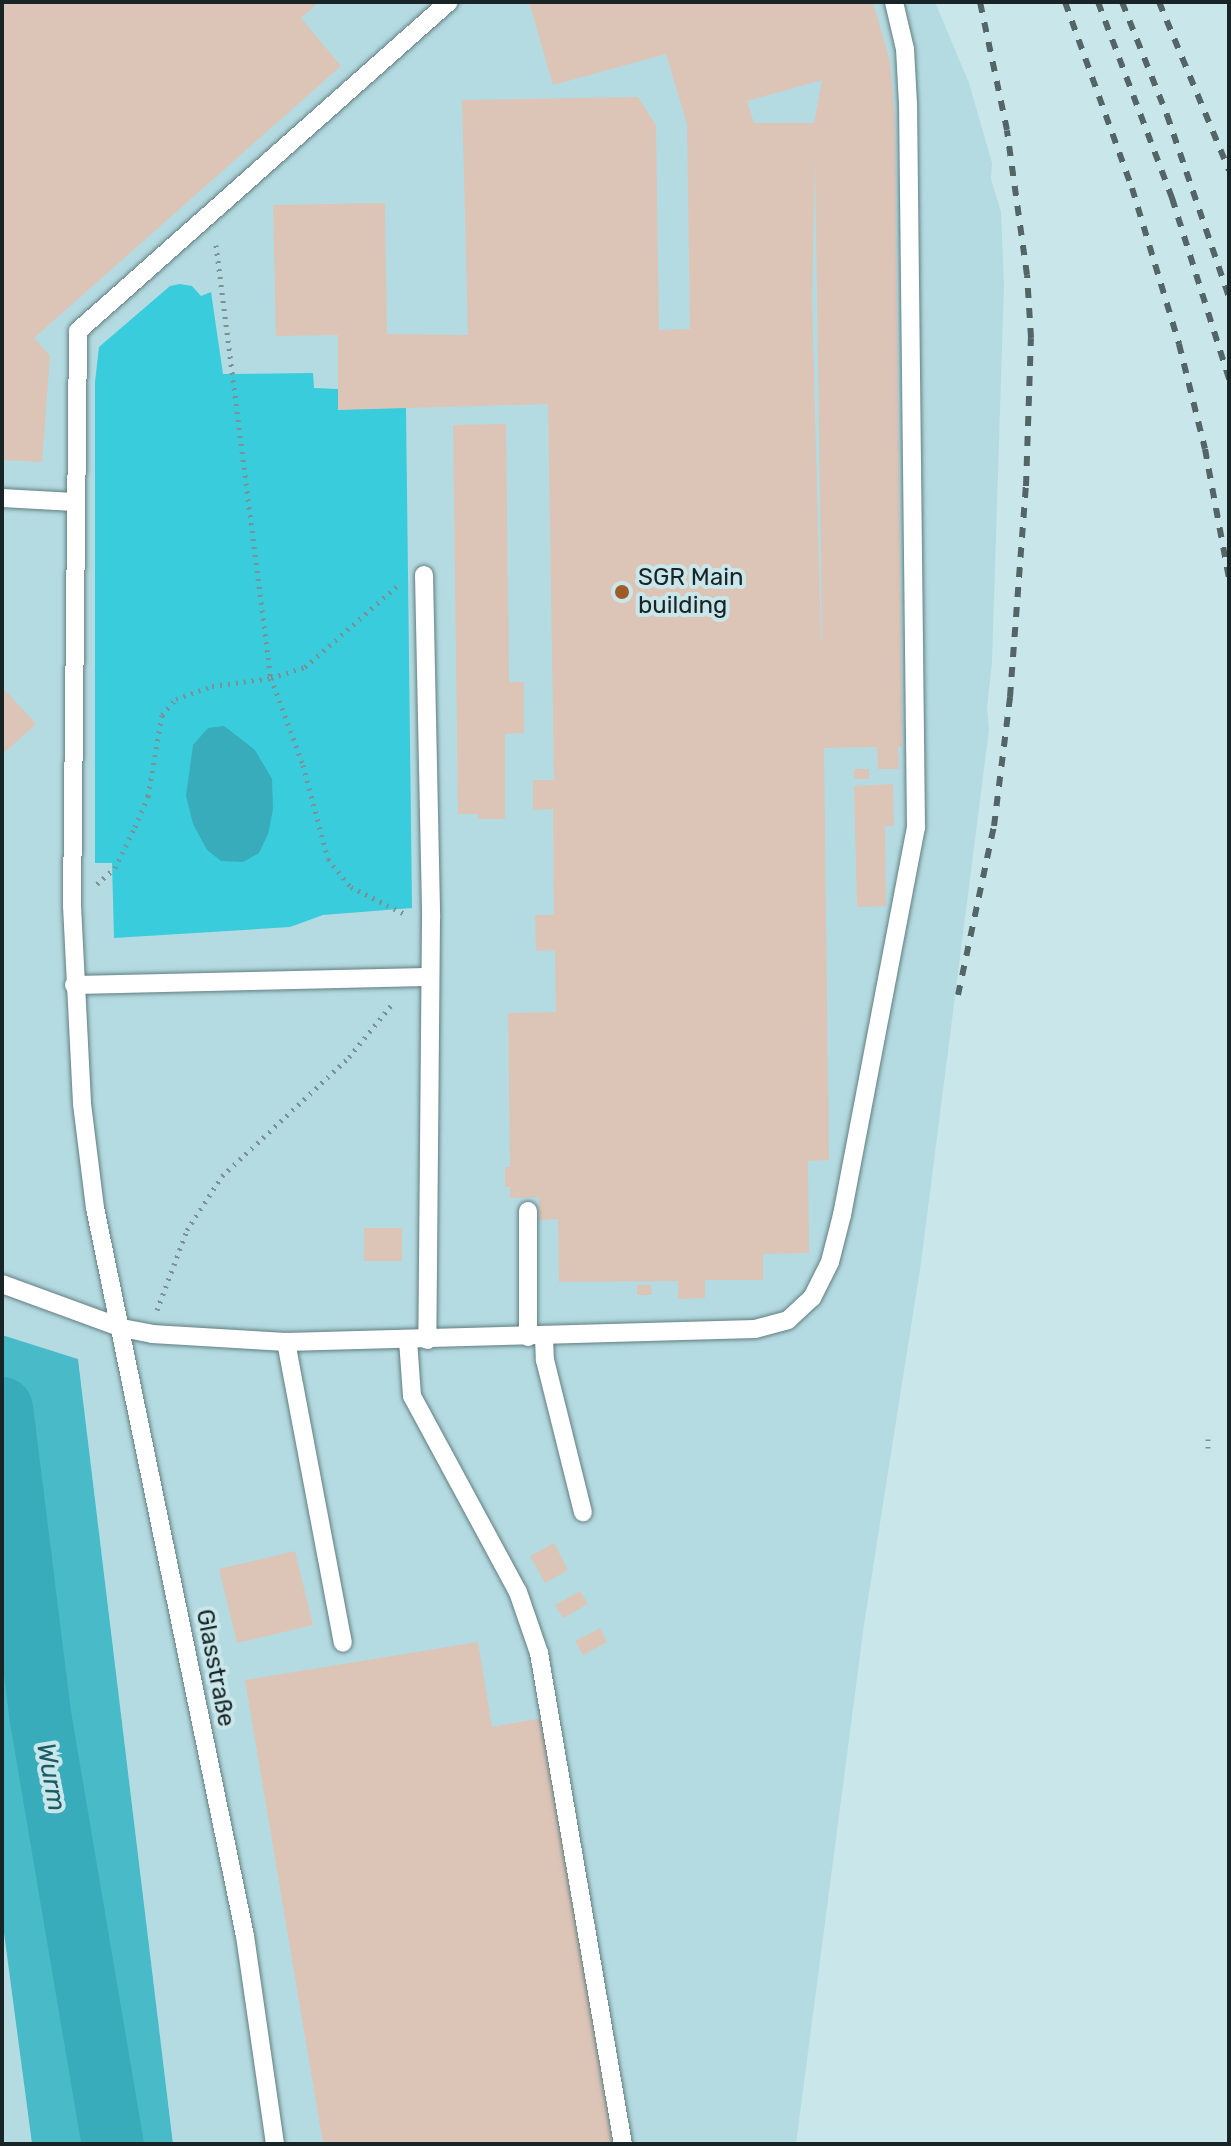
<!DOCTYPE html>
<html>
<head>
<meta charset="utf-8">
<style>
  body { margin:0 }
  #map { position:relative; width:1231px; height:2146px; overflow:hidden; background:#c9e7eb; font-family:Rubik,sans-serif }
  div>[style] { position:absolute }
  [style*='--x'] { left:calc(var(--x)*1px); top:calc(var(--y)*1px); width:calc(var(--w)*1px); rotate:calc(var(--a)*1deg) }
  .built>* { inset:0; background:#b4dbe1 }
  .green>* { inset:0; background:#39ccdc }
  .forest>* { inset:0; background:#49bac8 }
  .water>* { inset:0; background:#38acba }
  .river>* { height:62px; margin:-31px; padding:0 31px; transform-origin:31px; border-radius:31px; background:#38acba }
  .building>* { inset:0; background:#dcc5b7 }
  .path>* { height:5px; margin-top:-2.5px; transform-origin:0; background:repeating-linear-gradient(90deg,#7c9194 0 2px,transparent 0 8px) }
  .roads { filter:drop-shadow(0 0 2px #627e81) drop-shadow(0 0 2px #627e81) }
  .service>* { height:18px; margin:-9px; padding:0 9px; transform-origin:9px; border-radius:9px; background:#fff }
  .rail>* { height:6px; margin-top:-3px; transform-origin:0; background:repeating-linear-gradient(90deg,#546568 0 10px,transparent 0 20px) }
  .dots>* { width:22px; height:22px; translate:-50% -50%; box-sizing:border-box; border:4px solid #c9e7eb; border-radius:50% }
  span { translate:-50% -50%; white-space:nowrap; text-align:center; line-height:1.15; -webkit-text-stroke:8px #c9e7eb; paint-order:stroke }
  .poi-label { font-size:24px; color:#192426 }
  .left { translate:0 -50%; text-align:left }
  .street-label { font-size:24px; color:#192426 }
  .water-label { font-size:26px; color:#1b5a62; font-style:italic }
  .frame { position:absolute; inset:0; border:4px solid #192426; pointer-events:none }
</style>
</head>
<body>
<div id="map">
  <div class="built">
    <i style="clip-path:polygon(2px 2px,935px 2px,969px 83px,992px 163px,991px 179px,1001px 212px,1004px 284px,992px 663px,987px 708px,989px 730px,921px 1263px,864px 1625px,796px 2144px,173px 2144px,78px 1359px,2px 1335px)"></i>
    <i style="clip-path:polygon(2px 1918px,32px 2144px,2px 2144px)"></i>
  </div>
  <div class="green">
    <i style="clip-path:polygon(180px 284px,192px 286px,201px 296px,211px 292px,223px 374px,313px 373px,314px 388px,338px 389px,406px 407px,412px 908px,323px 915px,290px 927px,114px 938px,112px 863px,95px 863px,95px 382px,99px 347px,170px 286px)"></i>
  </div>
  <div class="forest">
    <i style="clip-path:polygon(2px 1335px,78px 1359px,173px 2144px,32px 2144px,2px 1918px)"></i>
  </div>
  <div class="water">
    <i style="clip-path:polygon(224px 726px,255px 750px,272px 779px,273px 809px,268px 834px,259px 853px,243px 862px,221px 861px,207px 850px,193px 824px,186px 796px,193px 745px,208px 728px)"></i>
  </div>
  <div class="river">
    <i style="--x:2;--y:1408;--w:314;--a:82.9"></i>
    <i style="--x:41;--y:1720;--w:430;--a:80.4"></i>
  </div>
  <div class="building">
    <i style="clip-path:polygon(2px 2px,319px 2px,301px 18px,341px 66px,34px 338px,50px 356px,42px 462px,2px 460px)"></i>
    <i style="clip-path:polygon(evenodd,529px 2px,873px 2px,890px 61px,895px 120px,902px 747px,898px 746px,899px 769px,878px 769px,877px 747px,824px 748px,829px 1160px,808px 1161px,809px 1253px,763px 1254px,763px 1280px,705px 1280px,705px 1298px,678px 1299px,678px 1281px,559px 1282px,558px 1219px,539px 1220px,539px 1197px,510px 1198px,510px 1187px,505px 1187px,505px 1167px,510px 1167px,508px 1013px,556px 1012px,555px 950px,536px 951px,535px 915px,554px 915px,553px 809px,533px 810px,533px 780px,554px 780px,548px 404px,338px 410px,338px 335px,276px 336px,273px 205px,385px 203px,387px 334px,468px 335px,462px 100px,638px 97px,656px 125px,659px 330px,690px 329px,687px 124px,666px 54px,553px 85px,529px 2px,822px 80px,814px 123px,754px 123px,747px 101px,822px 80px,529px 2px,815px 160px,822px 639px,821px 639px,812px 299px,815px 160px)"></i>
    <i style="clip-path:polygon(506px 424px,509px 682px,524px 682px,524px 733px,505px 734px,505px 819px,478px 819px,478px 814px,458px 814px,453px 425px)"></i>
    <i style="clip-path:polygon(2px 687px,36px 724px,2px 755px)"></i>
    <i style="clip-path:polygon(854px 769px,869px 769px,869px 779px,854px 779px)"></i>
    <i style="clip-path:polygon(893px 784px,894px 826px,885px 826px,886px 906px,857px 907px,854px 786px)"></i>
    <i style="clip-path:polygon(364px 1228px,402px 1228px,402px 1261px,364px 1261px)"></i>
    <i style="clip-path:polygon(637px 1285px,651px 1285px,652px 1295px,637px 1295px)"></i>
    <i style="clip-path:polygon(554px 1543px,568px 1570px,545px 1583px,530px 1556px)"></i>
    <i style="clip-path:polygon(295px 1551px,313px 1625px,237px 1643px,219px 1569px)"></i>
    <i style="clip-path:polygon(580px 1591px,588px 1604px,563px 1618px,555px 1605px)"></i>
    <i style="clip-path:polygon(600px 1628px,607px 1642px,583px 1655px,575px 1641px)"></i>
    <i style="clip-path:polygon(478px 1642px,492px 1727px,542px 1718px,613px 2144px,323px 2144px,245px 1680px)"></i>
  </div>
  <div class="path">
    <i style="--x:216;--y:245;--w:436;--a:82.8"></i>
    <i style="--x:271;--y:678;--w:93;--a:69.8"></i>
    <i style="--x:303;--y:765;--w:97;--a:75.1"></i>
    <i style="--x:328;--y:859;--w:36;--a:51"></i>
    <i style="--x:351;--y:887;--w:63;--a:26.6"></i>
    <i style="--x:97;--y:884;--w:24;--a:-42"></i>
    <i style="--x:115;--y:868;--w:46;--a:-64"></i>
    <i style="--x:135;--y:827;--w:34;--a:-67"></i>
    <i style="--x:148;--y:796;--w:82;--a:-80.2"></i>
    <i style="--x:162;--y:715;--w:21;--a:-49"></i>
    <i style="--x:176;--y:699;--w:38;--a:-20"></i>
    <i style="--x:212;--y:686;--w:60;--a:-7.7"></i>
    <i style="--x:271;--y:678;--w:36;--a:-18"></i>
    <i style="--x:305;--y:667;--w:125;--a:-41.4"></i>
    <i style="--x:157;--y:1310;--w:85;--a:-69.4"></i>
    <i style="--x:187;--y:1230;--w:64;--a:-57.1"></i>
    <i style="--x:222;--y:1176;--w:174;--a:-43.1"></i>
    <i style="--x:349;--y:1057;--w:70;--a:-50.8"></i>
    <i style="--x:1208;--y:1439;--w:9;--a:90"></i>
  </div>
  <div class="roads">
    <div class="service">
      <i style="--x:2;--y:498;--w:72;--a:3.2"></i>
      <i style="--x:424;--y:575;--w:343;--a:88.8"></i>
      <i style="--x:431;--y:918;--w:422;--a:90.5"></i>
      <i style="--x:74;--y:985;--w:354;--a:-1.3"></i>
      <i style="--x:528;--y:1211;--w:126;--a:90"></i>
      <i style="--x:2;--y:1284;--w:128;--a:20.1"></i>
      <i style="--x:122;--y:1328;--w:31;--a:11"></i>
      <i style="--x:152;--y:1334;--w:134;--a:3.4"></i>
      <i style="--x:286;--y:1342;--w:469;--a:-1.6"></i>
      <i style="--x:755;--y:1329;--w:34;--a:-15"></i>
      <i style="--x:788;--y:1320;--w:33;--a:-43"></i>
      <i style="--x:812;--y:1298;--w:40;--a:-63.4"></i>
      <i style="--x:830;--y:1262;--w:49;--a:-75.7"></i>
      <i style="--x:842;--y:1215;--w:394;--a:-79.2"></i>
      <i style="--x:916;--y:828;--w:724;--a:-90.63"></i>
      <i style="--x:908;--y:104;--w:55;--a:-93.1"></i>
      <i style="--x:905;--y:49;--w:48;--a:-103.2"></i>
      <i style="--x:544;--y:1336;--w:24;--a:88"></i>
      <i style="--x:545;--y:1360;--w:157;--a:76"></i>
      <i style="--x:408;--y:1340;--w:56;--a:85.9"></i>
      <i style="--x:412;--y:1396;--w:223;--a:61.6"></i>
      <i style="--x:518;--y:1592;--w:65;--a:71"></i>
      <i style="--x:539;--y:1653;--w:498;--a:80.3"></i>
      <i style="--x:286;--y:1342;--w:306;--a:79.3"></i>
      <i style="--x:275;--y:2144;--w:210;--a:-98.2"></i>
      <i style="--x:245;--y:1936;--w:743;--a:-101.64"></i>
      <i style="--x:95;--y:1208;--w:106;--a:-97.1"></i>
      <i style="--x:82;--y:1103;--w:197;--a:-92.9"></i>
      <i style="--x:72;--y:906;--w:575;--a:-89.4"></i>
      <i style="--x:78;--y:331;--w:496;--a:-41.6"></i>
    </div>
  </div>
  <div class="rail">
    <i style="--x:1065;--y:2;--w:198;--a:70.2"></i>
    <i style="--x:1132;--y:188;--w:163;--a:73.2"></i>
    <i style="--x:1179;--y:344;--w:108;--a:76.1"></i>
    <i style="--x:1205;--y:449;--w:132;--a:79.5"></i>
    <i style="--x:1098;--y:2;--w:210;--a:69.3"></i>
    <i style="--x:1172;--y:198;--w:190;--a:72.5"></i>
    <i style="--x:1122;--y:2;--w:122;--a:68.3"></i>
    <i style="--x:1167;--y:115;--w:192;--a:71.2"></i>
    <i style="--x:1159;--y:2;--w:182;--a:67.4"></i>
    <i style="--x:958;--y:995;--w:173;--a:-78"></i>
    <i style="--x:994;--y:826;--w:130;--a:-82.9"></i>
    <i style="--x:1010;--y:697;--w:212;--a:-85.7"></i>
    <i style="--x:1026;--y:486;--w:148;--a:-88.1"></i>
    <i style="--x:1031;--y:338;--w:63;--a:-93.6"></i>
    <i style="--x:1027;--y:275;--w:146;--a:-97.9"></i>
    <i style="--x:1007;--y:130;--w:131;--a:-101.9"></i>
  </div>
  <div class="dots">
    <i style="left:622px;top:592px;background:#9f5c2a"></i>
  </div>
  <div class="poi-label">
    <span class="left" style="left:638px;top:592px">SGR Main<br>building</span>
  </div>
  <div class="street-label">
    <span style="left:215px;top:1668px;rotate:79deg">Glasstraße</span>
  </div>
  <div class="water-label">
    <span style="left:51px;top:1777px;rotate:80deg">Wurm</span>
  </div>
  <div class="frame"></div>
</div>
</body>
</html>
